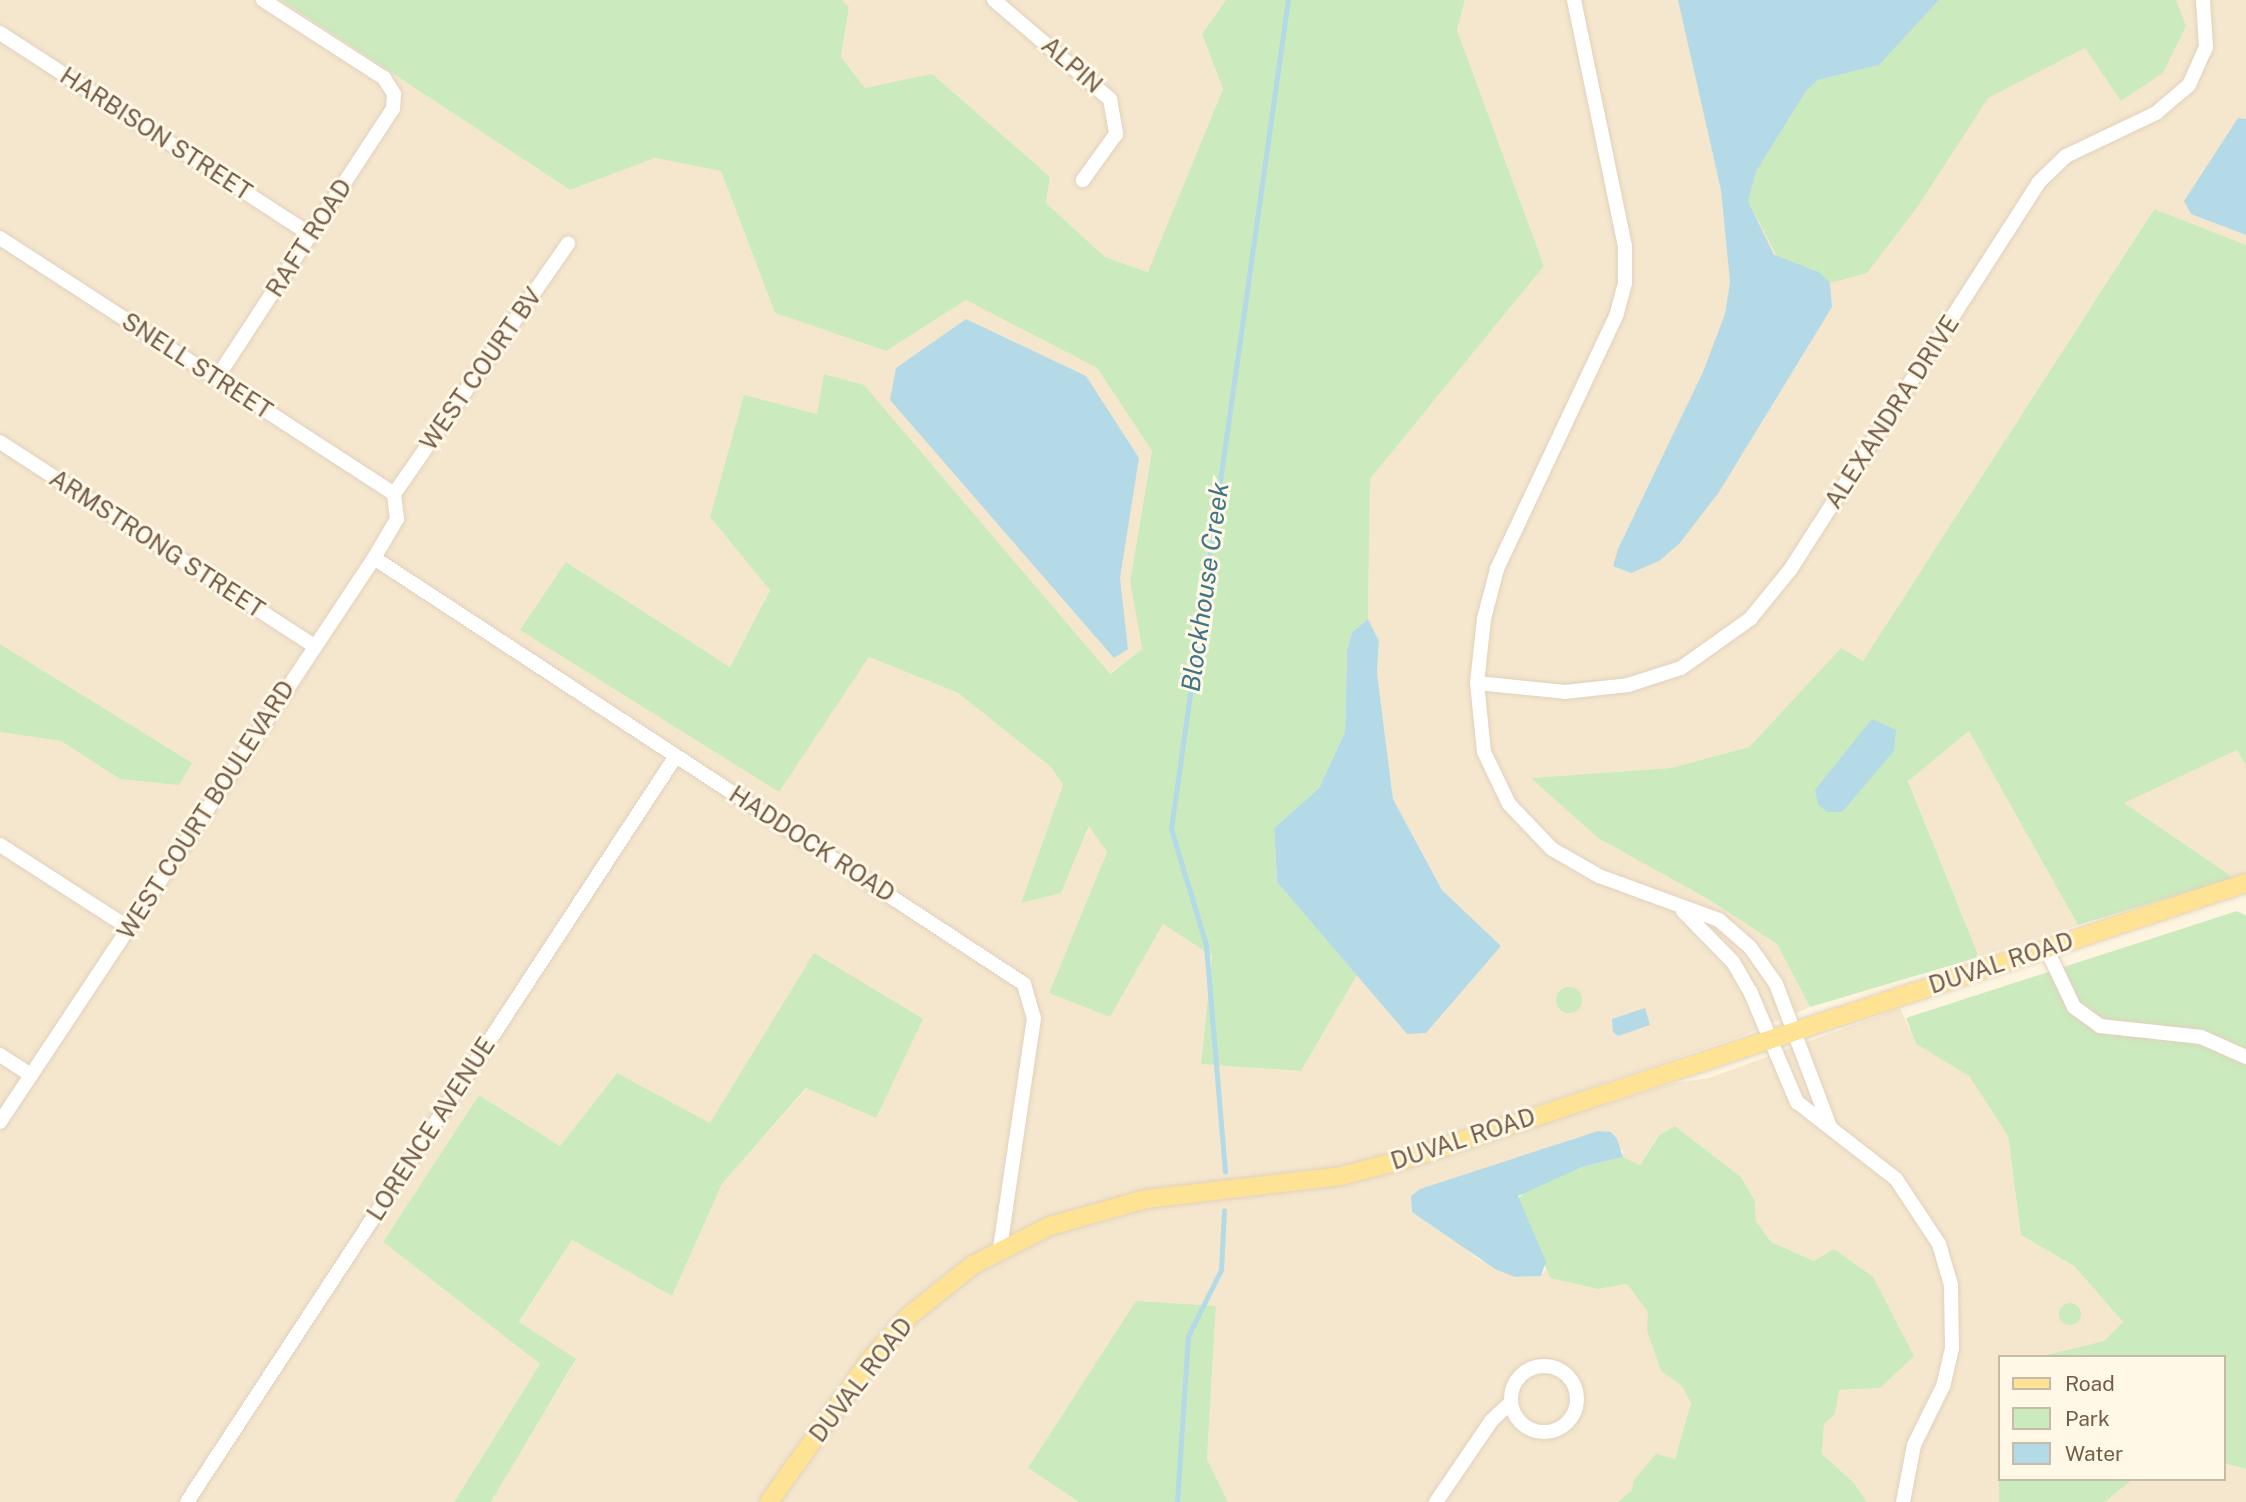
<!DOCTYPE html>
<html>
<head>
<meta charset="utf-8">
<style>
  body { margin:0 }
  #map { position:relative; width:2246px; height:1502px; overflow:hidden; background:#fdf5e0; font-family:"Public Sans",sans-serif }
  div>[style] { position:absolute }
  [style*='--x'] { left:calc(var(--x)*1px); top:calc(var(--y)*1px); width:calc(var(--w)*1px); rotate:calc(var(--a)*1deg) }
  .residential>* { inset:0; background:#f5e7ce }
  .green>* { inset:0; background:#cbeabe }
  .round { border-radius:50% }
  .water>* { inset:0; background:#b4dae7 }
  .stream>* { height:4.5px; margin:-2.25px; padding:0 2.25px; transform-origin:2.25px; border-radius:2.25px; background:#b4dae7 }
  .roads { filter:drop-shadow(0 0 2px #e1d1bc) drop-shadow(0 0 2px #e1d1bc) }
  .minor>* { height:14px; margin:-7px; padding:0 7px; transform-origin:7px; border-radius:7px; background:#fff }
  .minor>.ring { margin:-7px; padding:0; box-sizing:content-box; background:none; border:14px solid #fff; border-radius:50% }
  .major>* { height:18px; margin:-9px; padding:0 9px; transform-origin:9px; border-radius:9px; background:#fee395 }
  span { translate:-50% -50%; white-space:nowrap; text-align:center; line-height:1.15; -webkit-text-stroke:6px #fff8e7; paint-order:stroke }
  .street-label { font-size:24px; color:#745c47 }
  .water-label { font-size:26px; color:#407489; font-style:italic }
  .legend { position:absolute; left:1998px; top:1355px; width:228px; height:126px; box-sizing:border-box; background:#fff8e7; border:2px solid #c7baa7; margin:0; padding:9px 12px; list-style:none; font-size:21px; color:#745c47 }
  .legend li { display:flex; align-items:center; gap:14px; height:35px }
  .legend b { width:35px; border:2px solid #c7baa7 }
</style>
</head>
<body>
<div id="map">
  <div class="residential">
    <i style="clip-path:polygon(0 0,281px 0,570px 190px,655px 158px,721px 171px,775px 313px,886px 351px,966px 300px,1097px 368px,1152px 451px,1130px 581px,1142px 649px,1109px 674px,864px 386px,825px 374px,817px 414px,744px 396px,710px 517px,770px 589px,730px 667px,566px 562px,778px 792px,869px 657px,958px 693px,1051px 767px,1063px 785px,1021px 903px,1061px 893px,1090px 825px,1107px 852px,1049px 993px,1110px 1017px,1163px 924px,1212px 956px,1201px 1063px,1301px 1071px,1357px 975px,1407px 1034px,1501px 946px,1442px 890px,1393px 799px,1377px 673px,1379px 641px,1368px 619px,1370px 479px,1544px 266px,1457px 30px,1465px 0,2246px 0,2246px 245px,2153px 210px,1863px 662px,1840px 649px,1749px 747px,1671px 768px,1532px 778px,1598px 838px,1708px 899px,1777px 944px,1810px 1007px,1739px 1037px,1386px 1157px,1323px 1171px,1153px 1189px,1052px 1216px,984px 1249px,941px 1277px,895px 1318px,856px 1364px,759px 1502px,491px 1502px,576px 1360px,519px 1323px,572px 1240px,672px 1296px,722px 1184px,807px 1088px,876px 1118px,922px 1019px,710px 1123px,617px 1073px,560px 1146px,479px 1095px,383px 1242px,540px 1364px,454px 1502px,0 1502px,0 732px,61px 741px,120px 779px,191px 763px,0 644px)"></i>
    <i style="clip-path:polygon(842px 0,1226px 0,1202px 34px,1223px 89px,1149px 272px,1105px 257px,1046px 203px,1050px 176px,865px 88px,841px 57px,849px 7px)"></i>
    <i style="clip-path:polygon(1969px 730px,2078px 925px,1979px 957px,1908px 780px)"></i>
    <i style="clip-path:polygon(2237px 750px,2246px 766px,2246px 874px,2234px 878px,2123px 803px)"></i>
    <i style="clip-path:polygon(1900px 1008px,1916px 1044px,1969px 1076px,2008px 1136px,2021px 1235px,2074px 1266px,2123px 1322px,2104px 1341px,2037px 1357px,1999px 1357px,1999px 1502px,1867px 1502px,1853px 1482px,1822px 1454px,1824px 1423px,1835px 1414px,1839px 1390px,1880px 1388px,1814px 1261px,1771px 1242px,1756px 1221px,1755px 1201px,1741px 1177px,1675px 1126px,1658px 1135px,1640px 1165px,1623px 1157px,1623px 1150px,1577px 1137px,1515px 1161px,1456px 1241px,1478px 1259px,1515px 1277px,1541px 1276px,1546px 1269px,1550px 1278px,1598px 1289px,1627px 1284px,1649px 1312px,1647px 1331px,1661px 1371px,1682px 1386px,1691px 1403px,1675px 1460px,1618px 1502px,1228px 1502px,1207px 1459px,1216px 1307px,1028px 1468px,1079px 1502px,778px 1502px,859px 1386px,913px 1323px,982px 1268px,1069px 1226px,1165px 1204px,1351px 1182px,1674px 1083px,1709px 1078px)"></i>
    <i style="clip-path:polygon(2223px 1463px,2246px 1469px,2246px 1502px,2105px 1502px,2133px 1479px,2223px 1479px)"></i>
  </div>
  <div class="green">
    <i style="clip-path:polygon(281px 0,842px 0,849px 7px,841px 57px,865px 88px,932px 74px,1050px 177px,1046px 203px,1105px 257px,1148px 272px,1223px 89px,1202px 34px,1226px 0,1465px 0,1457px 30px,1544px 266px,1370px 479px,1368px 619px,1352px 632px,1347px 650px,1345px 732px,1319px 788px,1274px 828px,1277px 882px,1357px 975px,1301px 1071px,1201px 1064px,1212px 956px,1163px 924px,1110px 1017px,1049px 993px,1107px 852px,1089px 826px,1061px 893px,1021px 903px,1063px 785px,1051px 767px,958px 693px,869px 657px,779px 792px,520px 630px,566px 562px,730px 667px,770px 590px,710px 517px,744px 395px,817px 414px,824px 374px,864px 385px,1110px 674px,1142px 649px,1130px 581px,1152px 451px,1097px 368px,966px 300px,886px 351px,775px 313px,721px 171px,655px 158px,570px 190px)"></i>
    <i style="clip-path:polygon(1939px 0,2176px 0,2186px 26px,2163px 73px,2121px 101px,2085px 48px,1988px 98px,1918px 206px,1867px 273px,1830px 283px,1813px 269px,1779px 260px,1748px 201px,1756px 172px,1806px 91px,1818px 80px,1879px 65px)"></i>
    <i style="clip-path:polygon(2154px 209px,2246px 245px,2246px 766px,2237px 750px,2124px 803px,2234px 878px,2078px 925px,1969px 731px,1908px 781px,1979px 957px,1810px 1007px,1777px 944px,1708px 899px,1598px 838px,1531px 778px,1671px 768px,1749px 747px,1841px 648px,1863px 661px)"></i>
    <i style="clip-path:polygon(0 644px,192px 763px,179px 785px,120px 779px,61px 741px,0 732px)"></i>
    <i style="clip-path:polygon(2237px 911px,2246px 916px,2246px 1469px,2223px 1463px,2223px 1357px,2037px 1357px,2104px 1341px,2123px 1322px,2074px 1266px,2021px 1235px,2008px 1136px,1969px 1076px,1916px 1044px,1906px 1018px)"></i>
    <i style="clip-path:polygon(814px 953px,923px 1019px,876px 1118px,806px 1088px,722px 1184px,672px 1296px,572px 1240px,519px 1322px,576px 1359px,491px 1502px,454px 1502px,540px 1364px,383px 1242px,479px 1095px,560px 1146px,617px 1073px,710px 1123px)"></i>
    <i class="round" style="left:1556px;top:987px;width:26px;height:26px"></i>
    <i style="clip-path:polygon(1675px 1126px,1741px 1177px,1755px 1201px,1756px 1221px,1771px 1242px,1814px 1261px,1834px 1249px,1873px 1277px,1914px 1356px,1880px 1388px,1839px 1390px,1835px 1414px,1824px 1424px,1822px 1454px,1853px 1482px,1867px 1502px,1618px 1502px,1632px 1490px,1634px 1480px,1656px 1454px,1675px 1459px,1691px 1403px,1682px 1386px,1661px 1371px,1647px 1331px,1648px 1312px,1627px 1284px,1598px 1289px,1550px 1278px,1517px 1199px,1530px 1188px,1582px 1167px,1623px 1157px,1640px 1165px,1659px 1135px)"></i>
    <i style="clip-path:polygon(1136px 1301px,1216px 1306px,1207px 1459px,1228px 1502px,1079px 1502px,1028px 1468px)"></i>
    <i class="round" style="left:2059px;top:1303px;width:22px;height:22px"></i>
    <i style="clip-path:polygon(1999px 1469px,1999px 1479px,2133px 1479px,2105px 1502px,1999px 1502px)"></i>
  </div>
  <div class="water">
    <i style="clip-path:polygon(1678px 0,1939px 0,1879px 65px,1818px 80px,1806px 91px,1756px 172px,1748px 201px,1774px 255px,1819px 272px,1830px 283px,1832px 307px,1719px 492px,1680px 543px,1659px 561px,1631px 573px,1613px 566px,1618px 549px,1703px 372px,1725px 314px,1730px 282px,1721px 190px)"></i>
    <i style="clip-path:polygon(2238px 118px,2246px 119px,2246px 235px,2191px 214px,2184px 201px)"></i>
    <i style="clip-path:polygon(966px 319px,1086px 376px,1139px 458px,1120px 578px,1128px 649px,1114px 658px,890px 400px,896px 368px)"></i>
    <i style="clip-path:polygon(1368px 619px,1379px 641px,1377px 673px,1393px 799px,1442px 890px,1501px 946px,1426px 1033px,1407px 1034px,1277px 882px,1274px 828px,1319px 788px,1345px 732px,1347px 650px,1352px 632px)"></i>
    <i style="clip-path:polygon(1872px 719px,1896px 730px,1894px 751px,1842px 812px,1827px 812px,1818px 804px,1815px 790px)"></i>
    <i style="clip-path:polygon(1645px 1008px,1650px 1025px,1618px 1036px,1613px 1032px,1612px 1019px)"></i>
    <i style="clip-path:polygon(1598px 1131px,1611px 1132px,1617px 1139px,1623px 1157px,1582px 1167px,1518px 1196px,1546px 1262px,1541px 1276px,1515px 1277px,1495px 1269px,1412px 1212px,1411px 1196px,1420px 1189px)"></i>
  </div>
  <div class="stream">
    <i style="--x:1225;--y:1172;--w:228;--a:-94.8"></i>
    <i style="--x:1206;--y:945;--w:121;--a:-106.8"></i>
    <i style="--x:1171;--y:829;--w:837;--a:-81.97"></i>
    <i style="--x:1177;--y:1502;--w:166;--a:-86.2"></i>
    <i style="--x:1188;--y:1336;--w:74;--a:-63.4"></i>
    <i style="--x:1221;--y:1270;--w:59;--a:-87.1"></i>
  </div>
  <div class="roads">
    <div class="minor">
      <i style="--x:994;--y:0;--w:153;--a:40.5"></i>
      <i style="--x:1110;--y:99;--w:36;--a:80"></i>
      <i style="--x:1116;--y:134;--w:57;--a:125.7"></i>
      <i style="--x:1574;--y:0;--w:252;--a:78.3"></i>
      <i style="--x:1625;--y:247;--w:36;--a:90"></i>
      <i style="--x:1625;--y:283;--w:34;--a:105"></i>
      <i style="--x:1616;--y:316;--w:280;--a:115.2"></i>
      <i style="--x:1497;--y:569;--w:52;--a:104.6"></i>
      <i style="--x:1484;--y:619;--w:64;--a:96.2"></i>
      <i style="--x:1477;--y:683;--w:69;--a:84.2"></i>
      <i style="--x:1484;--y:752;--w:58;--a:64.3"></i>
      <i style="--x:1509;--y:804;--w:62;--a:46.3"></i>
      <i style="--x:1552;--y:849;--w:54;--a:29.9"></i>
      <i style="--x:1599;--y:876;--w:128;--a:20.1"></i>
      <i style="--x:1719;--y:920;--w:41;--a:41.1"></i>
      <i style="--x:1750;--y:947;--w:45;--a:54.9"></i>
      <i style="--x:1776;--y:984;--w:150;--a:69.3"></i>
      <i style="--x:0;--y:33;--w:372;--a:33"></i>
      <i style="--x:0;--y:238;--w:470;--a:33"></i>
      <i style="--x:216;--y:379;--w:323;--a:-56.8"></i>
      <i style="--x:393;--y:109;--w:15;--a:-86"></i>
      <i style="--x:394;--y:94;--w:19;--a:-122"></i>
      <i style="--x:384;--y:78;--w:144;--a:-147.2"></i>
      <i style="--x:0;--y:442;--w:374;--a:33"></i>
      <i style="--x:394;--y:494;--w:305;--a:-55.2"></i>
      <i style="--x:374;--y:558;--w:777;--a:33.24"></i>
      <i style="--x:1024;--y:984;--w:35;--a:74"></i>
      <i style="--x:1034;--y:1018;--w:233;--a:98.4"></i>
      <i style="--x:1477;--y:683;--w:88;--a:5.8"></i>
      <i style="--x:1565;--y:692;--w:63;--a:-6.3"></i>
      <i style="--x:1628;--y:685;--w:56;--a:-17.8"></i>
      <i style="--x:1681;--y:668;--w:85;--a:-35.4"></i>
      <i style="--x:1750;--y:619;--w:63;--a:-50.8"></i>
      <i style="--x:1790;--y:570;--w:460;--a:-57.3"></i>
      <i style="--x:2038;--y:183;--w:39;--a:-44"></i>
      <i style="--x:2066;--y:156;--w:100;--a:-25.5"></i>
      <i style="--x:2156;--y:113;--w:43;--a:-40.3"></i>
      <i style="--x:2189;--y:85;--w:42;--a:-65.9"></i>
      <i style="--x:2206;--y:47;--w:47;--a:-93.7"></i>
      <i style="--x:0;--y:845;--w:153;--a:32.8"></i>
      <i style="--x:1683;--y:911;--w:71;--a:45.6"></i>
      <i style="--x:1733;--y:962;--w:34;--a:60"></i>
      <i style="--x:1750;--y:991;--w:121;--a:67.1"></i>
      <i style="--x:1797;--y:1102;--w:125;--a:37.9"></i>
      <i style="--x:1896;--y:1179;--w:78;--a:56.5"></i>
      <i style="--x:1939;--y:1244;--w:43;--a:73.7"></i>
      <i style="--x:1951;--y:1285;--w:63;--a:89.1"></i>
      <i style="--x:1952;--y:1348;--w:39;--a:103"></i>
      <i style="--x:1943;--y:1386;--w:66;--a:116.2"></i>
      <i style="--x:1914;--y:1445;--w:58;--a:100.9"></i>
      <i style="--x:2046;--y:948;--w:65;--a:64.6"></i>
      <i style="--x:2074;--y:1007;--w:32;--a:36"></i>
      <i style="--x:2100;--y:1026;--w:102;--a:6.2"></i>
      <i style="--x:2201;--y:1037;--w:49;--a:24"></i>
      <i style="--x:0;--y:1055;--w:37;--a:33"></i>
      <i style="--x:0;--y:1122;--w:677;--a:-56.45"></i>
      <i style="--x:374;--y:558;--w:45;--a:-59.5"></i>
      <i style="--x:397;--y:519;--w:25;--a:-97"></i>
      <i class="ring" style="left:1511px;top:1366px;width:52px;height:52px"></i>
      <i style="--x:187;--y:1502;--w:892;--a:-56.76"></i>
      <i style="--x:1436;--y:1502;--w:99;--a:-55.7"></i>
      <i style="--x:1492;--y:1420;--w:26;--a:-43"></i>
    </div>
    <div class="major">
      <i style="--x:769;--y:1502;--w:176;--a:-54.5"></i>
      <i style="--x:871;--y:1359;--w:57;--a:-48.5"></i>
      <i style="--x:909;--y:1316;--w:82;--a:-38.6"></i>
      <i style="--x:973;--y:1265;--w:86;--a:-26.9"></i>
      <i style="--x:1050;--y:1226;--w:100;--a:-15.7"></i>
      <i style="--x:1146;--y:1199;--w:196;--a:-6.7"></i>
      <i style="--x:1341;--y:1176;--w:74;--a:-14.8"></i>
      <i style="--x:1413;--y:1157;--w:877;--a:-18.21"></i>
    </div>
  </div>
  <div class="street-label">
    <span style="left:1072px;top:65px;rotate:41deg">ALPIN</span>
    <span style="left:156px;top:134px;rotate:33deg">HARBISON STREET</span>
    <span style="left:309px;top:238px;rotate:-57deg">RAFT ROAD</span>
    <span style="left:197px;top:366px;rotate:33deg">SNELL STREET</span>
    <span style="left:481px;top:369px;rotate:-55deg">WEST COURT BV</span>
    <span style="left:1892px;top:412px;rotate:-57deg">ALEXANDRA DRIVE</span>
    <span style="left:157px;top:544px;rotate:33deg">ARMSTRONG STREET</span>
    <span style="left:206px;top:810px;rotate:-57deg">WEST COURT BOULEVARD</span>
    <span style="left:812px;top:844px;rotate:33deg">HADDOCK ROAD</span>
    <span style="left:2001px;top:963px;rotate:-18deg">DUVAL ROAD</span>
    <span style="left:431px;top:1129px;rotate:-57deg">LORENCE AVENUE</span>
    <span style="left:1463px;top:1139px;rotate:-18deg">DUVAL ROAD</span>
    <span style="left:861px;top:1380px;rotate:-52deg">DUVAL ROAD</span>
  </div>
  <div class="water-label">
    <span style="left:1205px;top:587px;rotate:-82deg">Blockhouse Creek</span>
  </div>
  <ul class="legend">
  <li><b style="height:9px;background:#fee395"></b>Road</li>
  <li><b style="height:19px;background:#cbeabe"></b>Park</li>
  <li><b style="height:19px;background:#b4dae7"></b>Water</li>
  </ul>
</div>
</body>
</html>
